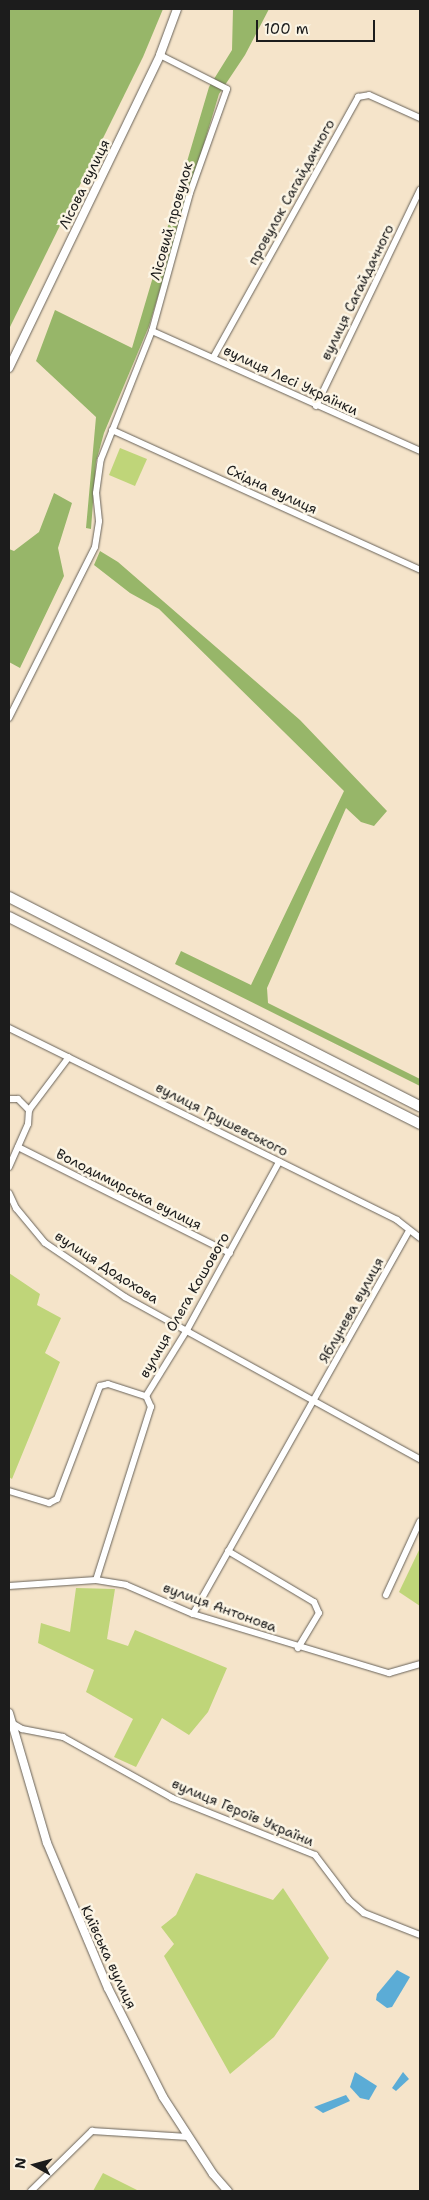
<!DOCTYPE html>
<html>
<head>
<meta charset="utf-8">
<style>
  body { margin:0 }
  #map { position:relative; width:429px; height:2200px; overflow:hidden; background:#f5e4ca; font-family:"Shantell Sans",sans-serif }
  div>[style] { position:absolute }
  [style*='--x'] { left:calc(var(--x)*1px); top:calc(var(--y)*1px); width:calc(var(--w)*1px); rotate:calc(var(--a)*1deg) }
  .green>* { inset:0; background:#bfd579 }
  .forest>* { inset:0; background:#97b669 }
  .water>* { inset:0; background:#5bacd6 }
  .roads { filter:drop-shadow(0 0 1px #686259) drop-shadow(0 0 1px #686259) }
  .minor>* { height:6px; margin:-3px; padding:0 3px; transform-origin:3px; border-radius:3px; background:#fff }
  .tertiary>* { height:8px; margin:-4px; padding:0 4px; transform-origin:4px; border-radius:4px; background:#fff }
  .trunk>* { height:10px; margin:-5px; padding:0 5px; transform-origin:5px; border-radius:5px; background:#fff }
  span { translate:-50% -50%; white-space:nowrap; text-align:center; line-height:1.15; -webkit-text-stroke:5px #fcf5e5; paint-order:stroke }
  .street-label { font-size:14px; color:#1c1c1c }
  .frame { position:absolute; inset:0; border:10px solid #1c1c1c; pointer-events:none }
  .north { position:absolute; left:10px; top:2140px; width:50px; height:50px; -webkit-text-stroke:4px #fcf5e5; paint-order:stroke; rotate:277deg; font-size:14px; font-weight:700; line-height:20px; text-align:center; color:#1c1c1c }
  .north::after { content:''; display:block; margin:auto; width:18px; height:22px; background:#1c1c1c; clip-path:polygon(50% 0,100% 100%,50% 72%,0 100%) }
  .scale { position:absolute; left:256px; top:20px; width:119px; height:22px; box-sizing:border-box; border:2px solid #1c1c1c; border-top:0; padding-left:6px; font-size:15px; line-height:18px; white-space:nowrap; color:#1c1c1c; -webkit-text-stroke:4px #fcf5e5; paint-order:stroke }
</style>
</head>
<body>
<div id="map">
  <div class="green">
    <i style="clip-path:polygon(120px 448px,147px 459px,135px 486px,109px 475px)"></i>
    <i style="clip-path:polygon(9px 1273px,40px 1294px,37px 1305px,61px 1318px,45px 1353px,60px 1362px,12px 1479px,9px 1477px)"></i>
    <i style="clip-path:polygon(420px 1548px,420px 1606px,399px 1592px)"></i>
    <i style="clip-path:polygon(76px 1588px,115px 1589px,107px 1639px,128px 1646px,135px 1630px,227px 1668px,208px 1712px,189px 1735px,162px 1718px,136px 1767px,114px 1757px,133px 1719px,86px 1692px,94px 1670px,38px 1643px,41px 1623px,70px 1632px)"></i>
    <i style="clip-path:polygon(196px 1873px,273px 1900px,283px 1888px,329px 1958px,274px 2037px,230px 2074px,164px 1956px,174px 1944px,161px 1927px,176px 1915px)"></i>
    <i style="clip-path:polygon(103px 2173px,139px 2191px,93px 2191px)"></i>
  </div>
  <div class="forest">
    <i style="clip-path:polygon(9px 9px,163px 9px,143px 57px,9px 329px)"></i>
    <i style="clip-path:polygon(233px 9px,269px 9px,245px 55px,219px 94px,149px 326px,104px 433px,96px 462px,91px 529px,86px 528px,96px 417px,36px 361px,55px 310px,132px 348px,209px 87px,232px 50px)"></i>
    <i style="clip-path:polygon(54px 493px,72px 503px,58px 548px,64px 576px,20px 668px,9px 662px,9px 549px,14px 551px,39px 532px)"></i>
    <i style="clip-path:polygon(100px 551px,118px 562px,300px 720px,387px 811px,374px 826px,361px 822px,346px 808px,267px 988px,268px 1003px,420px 1079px,420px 1086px,175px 964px,181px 951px,251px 985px,344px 791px,159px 609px,130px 593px,94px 565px)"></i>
  </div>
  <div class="water">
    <i style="clip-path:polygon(397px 1970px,410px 1977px,392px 2007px,387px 2008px,376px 2000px,377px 1994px)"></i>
    <i style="clip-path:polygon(355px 2072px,377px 2086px,369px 2100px,360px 2098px,350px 2087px)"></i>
    <i style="clip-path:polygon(403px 2072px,409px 2079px,396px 2091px,392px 2088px)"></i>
    <i style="clip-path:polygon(346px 2095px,350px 2101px,323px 2113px,314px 2107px)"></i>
  </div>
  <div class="roads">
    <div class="minor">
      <i style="--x:152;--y:331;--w:294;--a:24.1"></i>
      <i style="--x:213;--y:358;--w:299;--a:-60.9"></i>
      <i style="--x:358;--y:97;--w:11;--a:-10"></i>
      <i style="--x:369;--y:95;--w:56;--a:24.3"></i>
      <i style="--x:316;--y:406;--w:240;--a:-64.3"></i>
      <i style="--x:112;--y:430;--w:338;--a:24.4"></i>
      <i style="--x:9;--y:718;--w:191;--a:-63.3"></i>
      <i style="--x:95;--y:547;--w:26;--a:-81"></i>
      <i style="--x:99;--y:521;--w:28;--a:-96"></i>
      <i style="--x:96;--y:493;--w:34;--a:-82"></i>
      <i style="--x:101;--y:459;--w:138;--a:-68.3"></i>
      <i style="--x:152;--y:331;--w:143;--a:-74.6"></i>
      <i style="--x:190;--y:193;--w:110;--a:-70.4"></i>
      <i style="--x:227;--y:89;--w:75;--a:-153.1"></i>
      <i style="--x:9;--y:1028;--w:433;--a:26.3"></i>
      <i style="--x:397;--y:1220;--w:29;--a:38"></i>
      <i style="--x:9;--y:1099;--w:9;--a:0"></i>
      <i style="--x:18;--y:1099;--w:16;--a:45"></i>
      <i style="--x:29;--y:1110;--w:14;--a:94"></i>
      <i style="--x:28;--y:1124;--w:47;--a:113.8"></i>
      <i style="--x:29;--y:1110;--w:66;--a:-53"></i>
      <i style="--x:18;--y:1147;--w:237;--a:26.6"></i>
      <i style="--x:9;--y:1193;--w:17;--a:65"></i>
      <i style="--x:16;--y:1208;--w:45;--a:50.4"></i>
      <i style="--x:45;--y:1243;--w:97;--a:34"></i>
      <i style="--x:125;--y:1297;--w:337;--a:28.8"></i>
      <i style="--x:9;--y:1491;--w:42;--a:16.7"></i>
      <i style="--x:49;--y:1503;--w:9;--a:-27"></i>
      <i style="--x:57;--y:1499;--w:121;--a:-69.2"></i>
      <i style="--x:100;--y:1386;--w:8;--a:-14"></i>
      <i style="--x:108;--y:1384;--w:40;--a:18"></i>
      <i style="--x:228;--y:1551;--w:100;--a:30.7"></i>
      <i style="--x:314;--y:1602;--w:12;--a:66"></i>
      <i style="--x:319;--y:1613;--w:41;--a:121"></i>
      <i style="--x:96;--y:1580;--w:182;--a:-72.4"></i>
      <i style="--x:151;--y:1407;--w:12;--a:-114"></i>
      <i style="--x:146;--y:1396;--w:78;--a:-58.2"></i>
      <i style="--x:187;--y:1330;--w:192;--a:-61.3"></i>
      <i style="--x:9;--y:1586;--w:87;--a:-3.9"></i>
      <i style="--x:96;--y:1580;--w:30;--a:9"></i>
      <i style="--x:126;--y:1585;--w:73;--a:23.4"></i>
      <i style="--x:193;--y:1614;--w:205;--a:16.8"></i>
      <i style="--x:389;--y:1673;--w:32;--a:-16"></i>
      <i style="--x:386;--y:1595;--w:81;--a:-65.3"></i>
      <i style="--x:193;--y:1614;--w:440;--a:-60.6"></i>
      <i style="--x:12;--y:1723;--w:12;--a:31"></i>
      <i style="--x:22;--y:1729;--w:42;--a:11"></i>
      <i style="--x:63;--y:1737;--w:125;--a:29.2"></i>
      <i style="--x:172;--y:1798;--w:154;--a:21.7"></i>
      <i style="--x:315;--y:1855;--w:56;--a:52.9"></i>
      <i style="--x:349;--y:1900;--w:20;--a:41"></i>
      <i style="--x:364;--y:1913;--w:60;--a:21.4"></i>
      <i style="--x:31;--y:2191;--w:86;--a:-44.5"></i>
      <i style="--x:92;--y:2131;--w:96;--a:3.6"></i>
    </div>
    <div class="tertiary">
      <i style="--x:9;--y:368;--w:348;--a:-64.2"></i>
      <i style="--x:160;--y:55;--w:49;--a:-69.7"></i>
      <i style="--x:9;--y:1713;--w:135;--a:73.7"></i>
      <i style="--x:47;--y:1843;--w:157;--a:67.2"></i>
      <i style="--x:108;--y:1988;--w:122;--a:63.2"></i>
      <i style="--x:163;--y:2097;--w:92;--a:57"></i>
      <i style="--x:213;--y:2174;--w:23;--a:49"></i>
    </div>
    <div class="trunk">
      <i style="--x:9;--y:897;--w:461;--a:27"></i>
      <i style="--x:9;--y:917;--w:460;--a:26.7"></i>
    </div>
  </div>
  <div class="street-label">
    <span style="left:84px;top:184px;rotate:-64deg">Лісова вулиця</span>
    <span style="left:291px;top:192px;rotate:-61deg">провулок Сагайдачного</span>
    <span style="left:171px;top:221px;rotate:-74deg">Лісовий провулок</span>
    <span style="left:357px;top:292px;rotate:-64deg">вулиця Сагайдачного</span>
    <span style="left:291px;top:380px;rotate:25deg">вулиця Лесі Українки</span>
    <span style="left:272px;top:489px;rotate:25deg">Східна вулиця</span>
    <span style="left:222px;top:1119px;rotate:27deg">вулиця Грушевського</span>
    <span style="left:129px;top:1189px;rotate:27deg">Володимирська вулиця</span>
    <span style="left:107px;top:1267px;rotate:33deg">вулиця Додохова</span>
    <span style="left:184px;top:1305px;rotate:-60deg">вулиця Олега Кошового</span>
    <span style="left:351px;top:1310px;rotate:-61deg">Яблунева вулиця</span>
    <span style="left:220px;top:1607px;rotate:20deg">вулиця Антонова</span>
    <span style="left:243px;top:1812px;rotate:23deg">вулиця Героїв України</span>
    <span style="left:109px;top:1957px;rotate:65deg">Київська вулиця</span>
  </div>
  <div class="frame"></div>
  <div class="north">N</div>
  <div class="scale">100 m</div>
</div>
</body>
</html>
